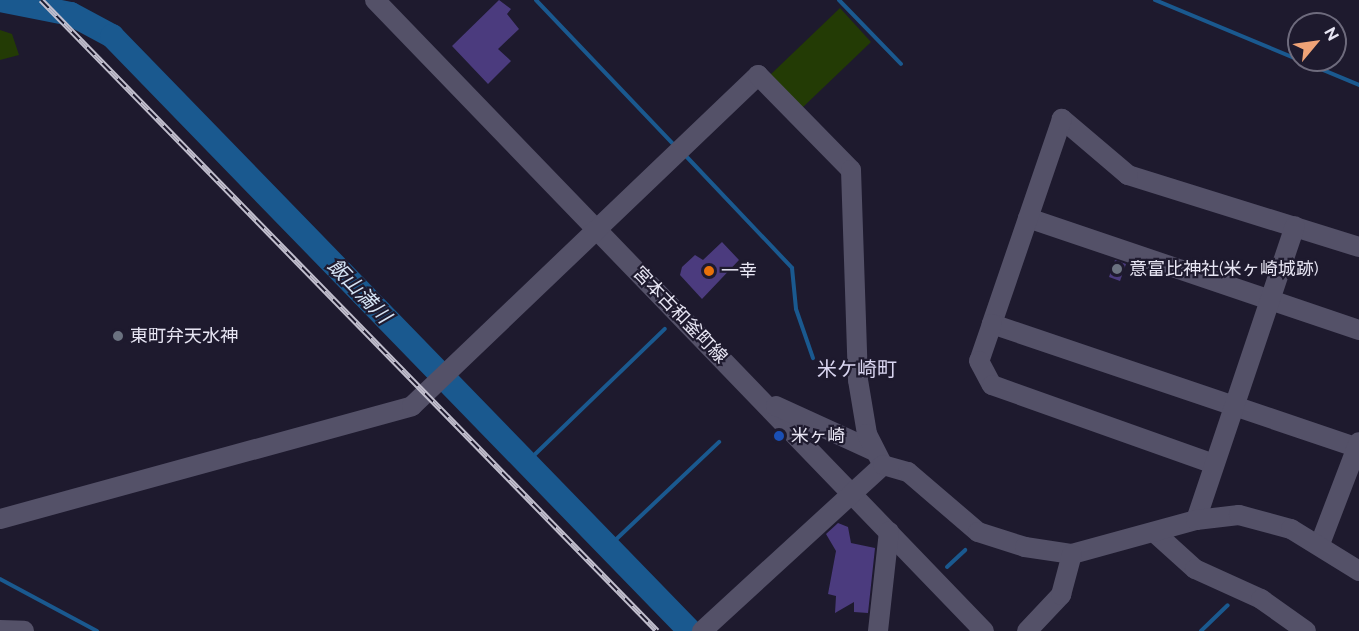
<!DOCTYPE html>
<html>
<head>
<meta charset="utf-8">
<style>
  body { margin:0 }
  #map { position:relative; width:1359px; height:631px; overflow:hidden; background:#1e1a2e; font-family:Raleway,"Noto Sans JP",sans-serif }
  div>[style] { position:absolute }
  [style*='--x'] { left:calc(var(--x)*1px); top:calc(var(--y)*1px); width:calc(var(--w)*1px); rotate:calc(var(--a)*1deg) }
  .green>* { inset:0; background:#233b05 }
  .stream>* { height:4px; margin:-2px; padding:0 2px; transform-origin:2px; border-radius:2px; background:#1a598f }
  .river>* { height:24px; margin:-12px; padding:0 12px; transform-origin:12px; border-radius:12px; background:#1a598f }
  .building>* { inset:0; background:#4b3b7e }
  .minor>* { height:20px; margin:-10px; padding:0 10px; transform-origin:10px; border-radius:10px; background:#545168 }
  .rail>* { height:6px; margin-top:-3px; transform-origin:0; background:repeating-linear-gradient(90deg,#1e1a2e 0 11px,#c1becd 0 22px); box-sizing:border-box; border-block:2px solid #c1becd }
  .dots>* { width:16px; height:16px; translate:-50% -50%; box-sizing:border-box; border:3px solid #1e1a2e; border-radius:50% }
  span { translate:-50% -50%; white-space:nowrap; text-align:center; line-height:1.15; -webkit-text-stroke:4.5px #1e1a2e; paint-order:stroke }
  .poi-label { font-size:18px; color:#e7e5f3 }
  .left { translate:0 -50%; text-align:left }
  .street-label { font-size:18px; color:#e7e5f3 }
  .water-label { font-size:20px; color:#d4e3f4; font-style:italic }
  .neighbourhood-label { font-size:20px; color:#dad6f1 }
  .north { position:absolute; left:1287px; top:12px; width:60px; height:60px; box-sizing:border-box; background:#1e1a2e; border:2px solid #6e6b7d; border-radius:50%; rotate:61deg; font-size:16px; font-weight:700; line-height:24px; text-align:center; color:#e7e5f3 }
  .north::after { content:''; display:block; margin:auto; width:21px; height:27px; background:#efa377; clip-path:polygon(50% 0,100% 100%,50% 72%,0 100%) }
</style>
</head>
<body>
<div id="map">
  <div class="green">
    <i style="clip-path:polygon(840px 8px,871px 42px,801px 109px,769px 76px)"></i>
    <i style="clip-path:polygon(0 30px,12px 34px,19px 55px,0 60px)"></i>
  </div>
  <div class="stream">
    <i style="--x:536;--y:0;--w:200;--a:46.4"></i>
    <i style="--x:839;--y:0;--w:89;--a:45.9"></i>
    <i style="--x:1155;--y:0;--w:221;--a:22.6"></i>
    <i style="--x:684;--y:154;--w:157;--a:46.5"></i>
    <i style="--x:792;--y:268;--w:41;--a:84.4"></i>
    <i style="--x:796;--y:309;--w:52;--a:70.9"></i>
    <i style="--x:526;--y:463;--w:193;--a:-44"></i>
    <i style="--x:608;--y:547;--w:153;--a:-43.4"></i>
    <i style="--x:947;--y:567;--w:25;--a:-43"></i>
    <i style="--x:0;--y:579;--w:110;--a:28.2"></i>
    <i style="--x:1201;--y:631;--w:37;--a:-44"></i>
  </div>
  <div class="river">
    <i style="--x:0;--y:0;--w:72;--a:11.2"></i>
    <i style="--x:71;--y:14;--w:47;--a:28.2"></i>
    <i style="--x:112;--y:36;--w:830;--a:45.83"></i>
  </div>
  <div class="building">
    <i style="clip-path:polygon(499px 0,511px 9px,507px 14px,519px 29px,498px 49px,511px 61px,488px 84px,452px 46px)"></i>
    <i style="clip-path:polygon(722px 242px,739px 260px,702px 299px,680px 275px,682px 267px,695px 255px,703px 260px)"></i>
    <i style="clip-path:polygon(1115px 260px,1126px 264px,1120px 281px,1109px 277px)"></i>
    <i style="clip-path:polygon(838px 523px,848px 527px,851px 543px,875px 548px,868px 613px,854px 612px,854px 602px,835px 613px,836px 596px,828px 594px,836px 551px,826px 534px)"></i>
  </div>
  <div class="minor">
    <i style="--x:375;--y:0;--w:877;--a:46.02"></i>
    <i style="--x:1028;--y:218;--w:349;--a:18.7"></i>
    <i style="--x:1359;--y:247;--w:242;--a:-162.7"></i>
    <i style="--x:1128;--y:175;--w:87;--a:-139.7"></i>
    <i style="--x:1062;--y:119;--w:217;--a:108.9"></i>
    <i style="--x:992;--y:324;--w:387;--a:18.7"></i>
    <i style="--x:992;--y:324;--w:39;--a:109"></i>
    <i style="--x:979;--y:361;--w:27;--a:62"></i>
    <i style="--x:992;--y:385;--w:236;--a:19.6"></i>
    <i style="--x:776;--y:406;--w:106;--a:24.6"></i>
    <i style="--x:0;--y:519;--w:427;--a:-15.3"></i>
    <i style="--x:412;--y:406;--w:479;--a:-43.7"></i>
    <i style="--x:758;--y:75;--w:133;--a:45.6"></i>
    <i style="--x:851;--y:170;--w:210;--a:88.1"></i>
    <i style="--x:858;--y:380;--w:55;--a:80.5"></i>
    <i style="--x:867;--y:434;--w:35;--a:63"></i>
    <i style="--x:1196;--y:520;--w:310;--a:-71.4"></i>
    <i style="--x:1154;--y:532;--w:55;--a:42.1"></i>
    <i style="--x:1195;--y:569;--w:72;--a:24.4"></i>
    <i style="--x:1261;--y:599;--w:55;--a:35.4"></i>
    <i style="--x:1320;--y:544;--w:109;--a:-69.1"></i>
    <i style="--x:0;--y:630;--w:24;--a:2"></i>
    <i style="--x:702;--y:631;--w:246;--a:-42.5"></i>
    <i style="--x:883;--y:465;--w:26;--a:16"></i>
    <i style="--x:908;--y:472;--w:92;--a:40.6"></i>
    <i style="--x:978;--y:532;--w:49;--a:17.7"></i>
    <i style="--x:1025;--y:547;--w:48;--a:8.5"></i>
    <i style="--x:1072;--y:554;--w:129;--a:-15.3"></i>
    <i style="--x:1196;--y:520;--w:43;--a:-6.6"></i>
    <i style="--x:1239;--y:515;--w:54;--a:15.1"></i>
    <i style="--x:1291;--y:529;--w:80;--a:31.7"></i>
    <i style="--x:878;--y:631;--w:100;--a:-83.7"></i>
    <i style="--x:1027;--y:631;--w:50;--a:-46.6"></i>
    <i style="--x:1061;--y:595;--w:42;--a:-75"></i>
  </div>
  <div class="rail">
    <i style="--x:41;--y:0;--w:882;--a:45.69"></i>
  </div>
  <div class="dots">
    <i style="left:1117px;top:269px;background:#6b7280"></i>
    <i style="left:709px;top:271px;background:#e8710a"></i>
    <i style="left:118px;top:336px;background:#6b7280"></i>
    <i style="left:779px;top:436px;background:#1a4fb4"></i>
  </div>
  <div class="poi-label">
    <span class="left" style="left:1129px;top:269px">意富比神社(米ヶ崎城跡)</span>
    <span class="left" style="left:721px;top:271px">一幸</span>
    <span class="left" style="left:130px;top:336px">東町弁天水神</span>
    <span class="left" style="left:791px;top:436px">米ヶ崎</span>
  </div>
  <div class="street-label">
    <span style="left:680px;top:315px;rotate:46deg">宮本古和釜町線</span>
  </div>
  <div class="water-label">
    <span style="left:359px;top:291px;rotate:46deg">飯山満川</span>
  </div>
  <div class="neighbourhood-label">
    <span style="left:857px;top:369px">米ケ崎町</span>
  </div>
  <div class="north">N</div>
</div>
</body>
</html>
